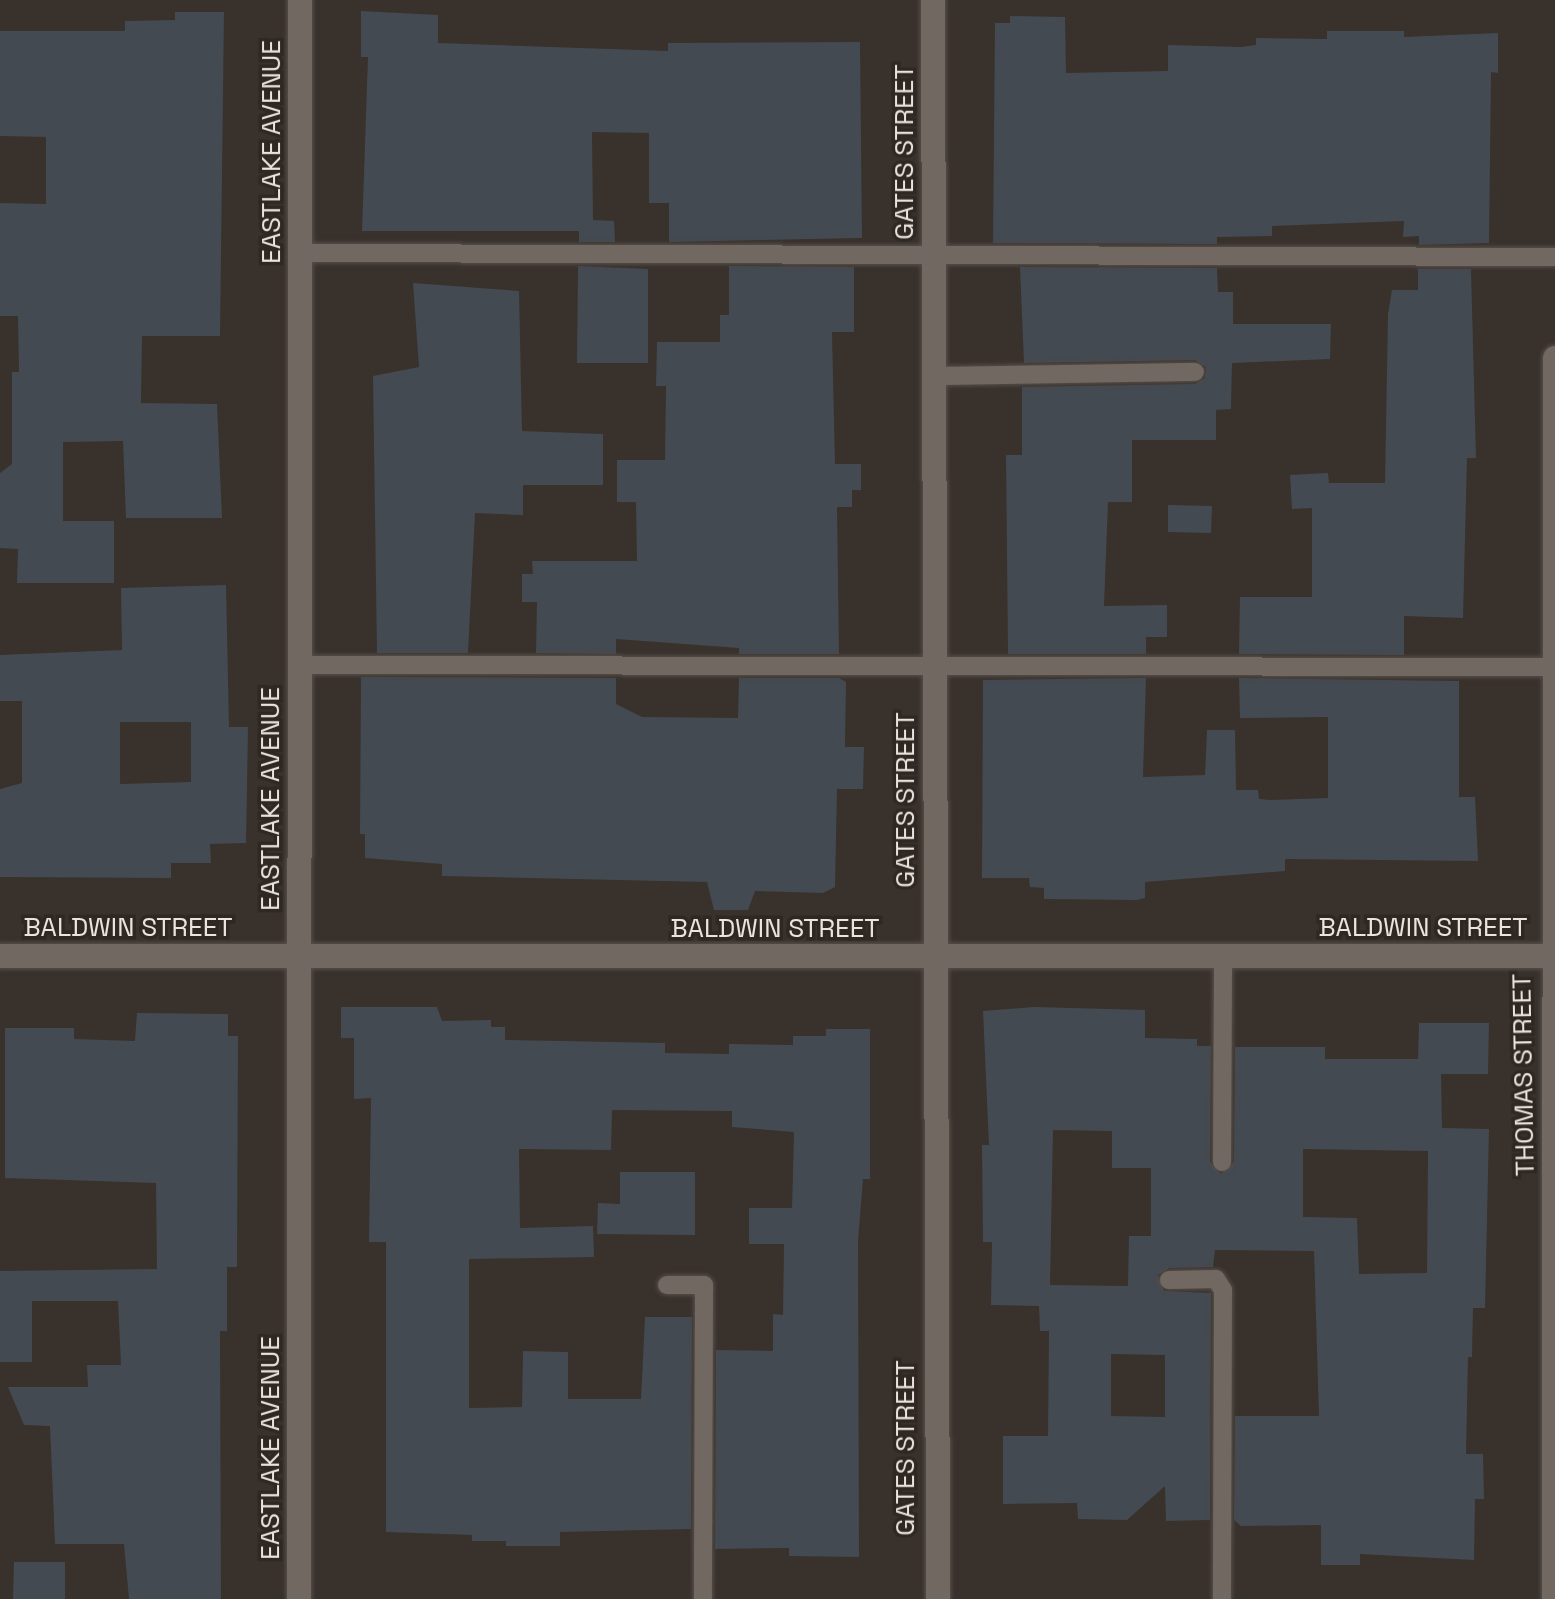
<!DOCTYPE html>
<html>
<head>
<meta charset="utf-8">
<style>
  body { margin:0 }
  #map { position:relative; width:1555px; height:1599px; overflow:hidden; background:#39312c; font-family:"Space Grotesk",sans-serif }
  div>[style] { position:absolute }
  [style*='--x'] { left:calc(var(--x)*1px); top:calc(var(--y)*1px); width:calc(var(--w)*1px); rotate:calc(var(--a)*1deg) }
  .building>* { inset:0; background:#444a51 }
  .roads { filter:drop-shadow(0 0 2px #554e49) drop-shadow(0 0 2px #554e49) }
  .lane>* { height:18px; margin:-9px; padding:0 9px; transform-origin:9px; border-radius:9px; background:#716862 }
  .street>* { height:24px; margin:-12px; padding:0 12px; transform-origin:12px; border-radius:12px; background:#716862 }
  span { translate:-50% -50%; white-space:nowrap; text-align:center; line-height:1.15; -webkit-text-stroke:7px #2f2722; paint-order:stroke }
  .street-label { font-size:26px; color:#eae4e1 }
</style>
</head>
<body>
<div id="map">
  <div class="building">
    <i style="clip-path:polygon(361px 11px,438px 15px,438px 43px,668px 51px,668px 43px,860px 42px,862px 238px,669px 242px,669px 203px,649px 203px,649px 133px,592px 132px,593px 220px,614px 221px,615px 242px,579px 242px,579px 231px,362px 231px,368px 57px,361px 57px)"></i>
    <i style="clip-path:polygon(175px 12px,224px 12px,220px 336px,142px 336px,141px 403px,217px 404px,222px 518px,126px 518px,123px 441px,63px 442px,63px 521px,114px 521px,114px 583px,17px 583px,18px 549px,0 548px,0 473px,12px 464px,12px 372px,19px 372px,18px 316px,0 316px,0 203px,46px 204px,46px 137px,0 136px,0 31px,125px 31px,125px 21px,175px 20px)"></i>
    <i style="clip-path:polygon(1010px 16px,1065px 17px,1066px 73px,1168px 71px,1168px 45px,1241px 47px,1256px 45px,1256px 38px,1327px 39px,1327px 31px,1404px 31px,1404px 37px,1498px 33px,1498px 73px,1491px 72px,1489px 243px,1419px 245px,1419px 236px,1403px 237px,1404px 221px,1272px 226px,1272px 236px,1217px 237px,1217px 244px,993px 243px,995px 23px,1010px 23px)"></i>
    <i style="clip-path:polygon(578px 266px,648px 269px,648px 363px,577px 363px)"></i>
    <i style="clip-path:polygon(729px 266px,854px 267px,854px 332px,832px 332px,835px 464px,861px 464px,861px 490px,852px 490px,852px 507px,837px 507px,839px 654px,739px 654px,739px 648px,616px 639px,616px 654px,536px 653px,537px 602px,522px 602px,522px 574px,533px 574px,532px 561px,637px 561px,636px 502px,617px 502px,617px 460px,665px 460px,666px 386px,656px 386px,657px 342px,720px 342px,720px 315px,729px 315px)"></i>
    <i style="clip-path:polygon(1020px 267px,1217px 268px,1218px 292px,1233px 292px,1233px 324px,1331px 324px,1330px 359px,1232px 363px,1231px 409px,1216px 410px,1216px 440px,1132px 440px,1132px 502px,1108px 502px,1104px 606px,1167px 605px,1167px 637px,1146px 637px,1146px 654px,1008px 654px,1006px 455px,1022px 455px,1022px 387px,1195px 384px,1205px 378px,1206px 367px,1195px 360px,1024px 363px)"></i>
    <i style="clip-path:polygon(1418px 269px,1471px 269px,1476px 458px,1467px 458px,1463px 618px,1404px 616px,1404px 655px,1239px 654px,1240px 597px,1312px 597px,1312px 508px,1292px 509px,1290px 475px,1328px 473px,1329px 483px,1385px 483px,1388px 314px,1392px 290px,1418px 290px)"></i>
    <i style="clip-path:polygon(413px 283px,519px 291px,522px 431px,603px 434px,603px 485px,523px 485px,523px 515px,475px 513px,468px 653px,377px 653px,373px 376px,419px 367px)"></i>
    <i style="clip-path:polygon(1168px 505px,1212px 506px,1211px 533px,1168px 532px)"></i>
    <i style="clip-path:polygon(evenodd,226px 585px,229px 727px,248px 727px,246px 843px,210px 844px,211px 863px,171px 863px,171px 878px,0 877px,0 789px,22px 783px,22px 701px,0 701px,0 655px,122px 650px,121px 588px,226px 585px,120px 722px,191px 722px,191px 782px,120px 784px,120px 722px)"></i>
    <i style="clip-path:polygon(361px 677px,616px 678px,616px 704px,642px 717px,738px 718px,739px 678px,839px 678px,846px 682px,845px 747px,864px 747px,863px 789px,837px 789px,835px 887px,823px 893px,755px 891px,748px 910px,714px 910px,707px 882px,442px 876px,442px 864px,365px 858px,365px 834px,360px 834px)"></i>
    <i style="clip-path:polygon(1146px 678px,1143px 777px,1205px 775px,1207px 730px,1235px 730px,1236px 790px,1258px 790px,1259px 799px,1271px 800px,1328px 798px,1328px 717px,1240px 718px,1239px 678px,1459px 681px,1459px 797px,1475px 797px,1478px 861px,1285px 859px,1285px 871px,1145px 882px,1145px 898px,1137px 900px,1044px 899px,1044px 888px,1030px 887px,1029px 878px,982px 878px,983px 680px)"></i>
    <i style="clip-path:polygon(341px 1007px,437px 1007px,442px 1021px,491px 1020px,491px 1027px,505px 1027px,505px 1040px,665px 1043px,665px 1053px,729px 1054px,729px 1044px,793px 1045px,793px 1036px,826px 1036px,826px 1029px,870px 1029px,870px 1179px,863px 1179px,858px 1241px,859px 1557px,789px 1556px,789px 1548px,715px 1549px,716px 1350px,773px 1351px,773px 1314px,783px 1315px,784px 1244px,749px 1244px,749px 1208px,792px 1208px,793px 1173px,794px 1132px,732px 1127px,732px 1111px,612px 1110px,611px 1150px,519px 1149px,520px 1228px,593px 1226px,594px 1257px,469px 1259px,469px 1408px,522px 1407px,523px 1351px,568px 1352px,568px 1399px,641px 1399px,645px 1317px,692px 1317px,691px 1529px,560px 1532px,560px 1546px,506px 1546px,506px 1541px,472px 1541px,472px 1535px,386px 1532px,386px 1242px,369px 1242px,371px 1098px,354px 1099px,354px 1038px,341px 1038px)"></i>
    <i style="clip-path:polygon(evenodd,1034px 1007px,1145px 1010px,1145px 1038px,1197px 1039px,1197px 1046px,1211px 1046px,1210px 1162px,1221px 1174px,1234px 1162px,1235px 1047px,1325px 1047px,1325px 1059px,1418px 1059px,1419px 1023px,1489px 1023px,1488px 1074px,1441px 1074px,1442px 1128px,1489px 1129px,1485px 1308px,1473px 1308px,1472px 1357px,1468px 1357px,1466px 1454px,1483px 1454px,1484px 1499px,1475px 1499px,1474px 1560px,1360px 1554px,1360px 1565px,1321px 1565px,1321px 1525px,1241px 1526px,1234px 1520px,1235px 1416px,1319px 1416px,1314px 1251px,1215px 1250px,1213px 1267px,1169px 1268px,1158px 1275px,1164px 1291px,1211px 1293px,1210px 1520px,1166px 1521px,1165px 1486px,1127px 1520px,1078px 1519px,1077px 1503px,1003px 1504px,1003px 1436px,1048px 1436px,1049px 1331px,1040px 1331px,1039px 1306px,991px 1305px,992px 1242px,983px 1242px,982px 1145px,989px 1145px,983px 1011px,1034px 1007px,1053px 1130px,1112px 1131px,1112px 1168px,1151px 1168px,1151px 1236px,1129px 1236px,1128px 1286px,1050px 1285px,1053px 1130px,1034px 1007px,1303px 1149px,1428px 1151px,1427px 1273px,1359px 1274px,1357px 1218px,1303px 1217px,1303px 1149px,1034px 1007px,1111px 1354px,1165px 1355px,1165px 1417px,1111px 1416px,1111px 1354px)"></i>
    <i style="clip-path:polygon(137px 1013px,228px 1014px,228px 1036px,238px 1036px,237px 1267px,227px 1267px,227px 1331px,220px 1331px,221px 1599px,129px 1599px,124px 1544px,55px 1544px,50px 1426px,24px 1425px,8px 1387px,88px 1387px,87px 1365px,121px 1365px,118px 1301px,32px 1301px,32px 1362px,0 1362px,0 1271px,157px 1269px,156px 1183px,5px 1178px,5px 1028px,74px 1028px,74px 1039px,135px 1041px)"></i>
    <i style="clip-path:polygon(620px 1172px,695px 1172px,695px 1235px,597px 1234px,598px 1203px,620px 1204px)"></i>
    <i style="clip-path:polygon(14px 1562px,65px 1562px,65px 1599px,13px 1599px)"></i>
  </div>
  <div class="roads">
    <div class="lane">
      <i style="--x:300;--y:253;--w:1255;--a:0.18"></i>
      <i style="--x:934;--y:376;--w:261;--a:-0.9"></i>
      <i style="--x:300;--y:665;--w:1253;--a:0.09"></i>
      <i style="--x:1222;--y:1162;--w:206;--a:-89.7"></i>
      <i style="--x:1169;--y:1280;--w:47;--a:-1.2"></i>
      <i style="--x:1216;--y:1279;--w:13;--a:58"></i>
      <i style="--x:1223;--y:1290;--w:309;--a:90.2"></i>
      <i style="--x:667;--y:1285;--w:37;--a:0"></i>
      <i style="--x:704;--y:1285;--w:314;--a:90.2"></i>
    </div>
    <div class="street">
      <i style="--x:933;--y:0;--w:1599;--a:89.82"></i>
      <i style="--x:0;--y:956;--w:1551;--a:0"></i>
      <i style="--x:299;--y:1599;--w:1599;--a:-89.96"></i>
      <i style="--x:1554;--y:1599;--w:1241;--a:-89.95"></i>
    </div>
  </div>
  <div class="street-label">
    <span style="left:272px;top:152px;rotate:-90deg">EASTLAKE AVENUE</span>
    <span style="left:905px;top:152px;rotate:-90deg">GATES STREET</span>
    <span style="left:271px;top:799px;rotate:-90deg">EASTLAKE AVENUE</span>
    <span style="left:906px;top:800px;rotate:-90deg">GATES STREET</span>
    <span style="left:128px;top:928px">BALDWIN STREET</span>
    <span style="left:1423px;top:928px">BALDWIN STREET</span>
    <span style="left:775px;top:929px">BALDWIN STREET</span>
    <span style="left:1524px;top:1075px;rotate:-91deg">THOMAS STREET</span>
    <span style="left:271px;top:1448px;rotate:-90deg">EASTLAKE AVENUE</span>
    <span style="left:906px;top:1448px;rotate:-90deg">GATES STREET</span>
  </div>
</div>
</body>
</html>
